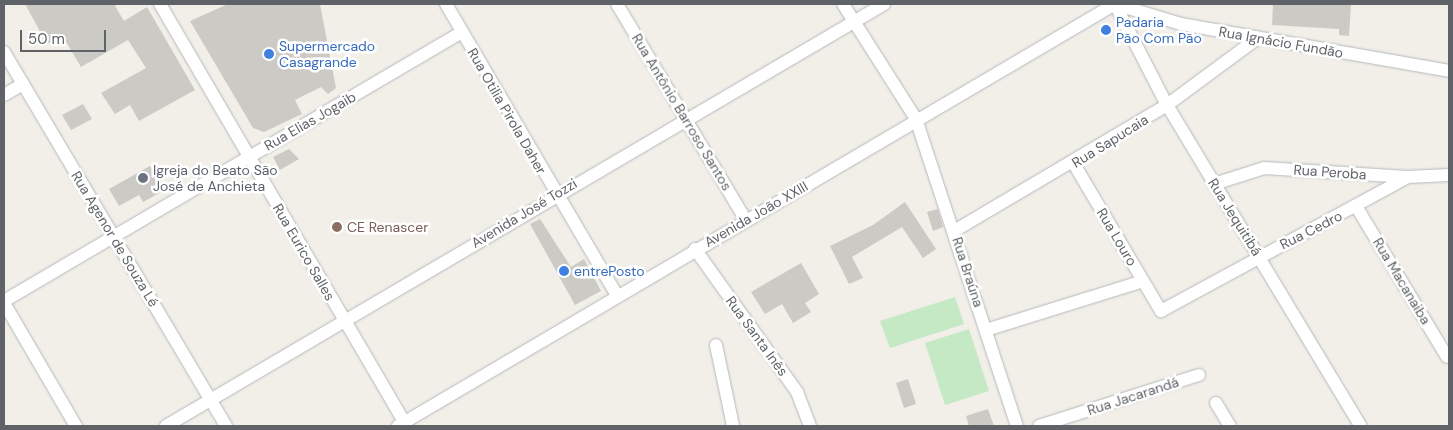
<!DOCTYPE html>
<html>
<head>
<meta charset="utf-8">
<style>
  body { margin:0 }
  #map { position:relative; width:1453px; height:430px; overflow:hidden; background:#f1efe8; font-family:"DM Sans",sans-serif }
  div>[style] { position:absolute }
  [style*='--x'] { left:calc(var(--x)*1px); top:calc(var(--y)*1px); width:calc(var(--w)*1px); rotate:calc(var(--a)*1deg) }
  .green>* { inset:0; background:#c5e8c5 }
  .building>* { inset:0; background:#cccac5 }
  .roads { filter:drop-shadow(0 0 1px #b5b8bc) drop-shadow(0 0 1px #b5b8bc) }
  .minor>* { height:12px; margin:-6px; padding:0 6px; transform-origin:6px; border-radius:6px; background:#fff }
  .dots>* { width:14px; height:14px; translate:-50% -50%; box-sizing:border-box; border:2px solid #fff; border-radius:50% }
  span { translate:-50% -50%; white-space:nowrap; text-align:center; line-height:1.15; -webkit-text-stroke:5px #fff; paint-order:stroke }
  .shop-label { font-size:14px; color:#366cbe }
  .left { translate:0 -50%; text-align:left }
  .street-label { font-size:14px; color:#5f6368 }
  .worship-label { font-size:14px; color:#5b616d }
  .education-label { font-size:14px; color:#785e54 }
  .frame { position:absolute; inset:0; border:5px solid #5f6368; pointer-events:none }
  .scale { position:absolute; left:20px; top:30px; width:86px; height:22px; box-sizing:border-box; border:2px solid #5f6368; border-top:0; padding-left:6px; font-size:15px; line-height:18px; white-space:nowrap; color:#5f6368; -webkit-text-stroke:4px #fff; paint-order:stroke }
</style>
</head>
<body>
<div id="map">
  <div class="green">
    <i style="clip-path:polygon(955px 297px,964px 324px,890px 348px,880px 321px)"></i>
    <i style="clip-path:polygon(969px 329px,989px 391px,945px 405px,925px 343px)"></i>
  </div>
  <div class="building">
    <i style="clip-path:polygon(25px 4px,118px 4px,115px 6px,124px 21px,147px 7px,195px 90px,139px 121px,130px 105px,115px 114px,101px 93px,146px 68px,128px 40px,81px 67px,62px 35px,47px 44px)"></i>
    <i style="clip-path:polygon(228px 4px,320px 4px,336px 88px,328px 94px,321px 87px,295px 100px,302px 114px,264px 132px,253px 128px,190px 21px)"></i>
    <i style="clip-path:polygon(1273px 4px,1351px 5px,1349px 36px,1339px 35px,1339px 29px,1272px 25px)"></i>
    <i style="clip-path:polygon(83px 104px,92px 119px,71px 130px,62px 115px)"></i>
    <i style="clip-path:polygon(289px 149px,299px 159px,280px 170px,273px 157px)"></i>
    <i style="clip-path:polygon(150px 166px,163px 191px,143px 202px,139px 195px,119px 206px,109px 189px)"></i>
    <i style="clip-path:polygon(905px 202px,936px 249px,923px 258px,902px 227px,852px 257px,863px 278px,849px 284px,830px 246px,873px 225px)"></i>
    <i style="clip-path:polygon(938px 209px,943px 227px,933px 231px,927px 212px)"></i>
    <i style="clip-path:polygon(540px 219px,571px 267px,584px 259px,601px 291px,575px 305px,530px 224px)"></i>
    <i style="clip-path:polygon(801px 263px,819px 294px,805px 303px,811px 312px,793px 323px,782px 304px,765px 314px,751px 292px)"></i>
    <i style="clip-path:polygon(908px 379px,916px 404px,904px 408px,896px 383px)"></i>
    <i style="clip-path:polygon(988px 409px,994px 426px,969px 426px,966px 416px)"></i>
  </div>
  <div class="roads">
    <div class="minor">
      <i style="--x:160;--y:4;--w:489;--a:59.7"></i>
      <i style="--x:446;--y:4;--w:338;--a:59.6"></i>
      <i style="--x:617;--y:4;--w:252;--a:59.2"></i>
      <i style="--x:843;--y:4;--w:136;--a:57.6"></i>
      <i style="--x:916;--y:119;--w:323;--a:71.8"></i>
      <i style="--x:1115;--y:4;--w:114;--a:62.8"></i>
      <i style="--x:1167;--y:105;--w:375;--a:58.9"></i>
      <i style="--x:1115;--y:4;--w:69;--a:16.9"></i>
      <i style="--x:1181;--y:24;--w:272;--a:9.9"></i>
      <i style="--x:4;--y:52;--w:435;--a:59.3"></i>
      <i style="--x:4;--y:95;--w:22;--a:-30"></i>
      <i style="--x:1074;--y:164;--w:171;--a:59.4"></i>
      <i style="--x:1161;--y:311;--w:281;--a:-28.5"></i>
      <i style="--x:1214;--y:184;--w:52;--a:-17.7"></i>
      <i style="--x:1264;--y:168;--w:144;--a:3.6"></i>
      <i style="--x:1408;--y:177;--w:41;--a:-2.8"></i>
      <i style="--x:1356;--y:206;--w:176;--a:58.9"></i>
      <i style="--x:954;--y:231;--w:247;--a:-30.6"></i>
      <i style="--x:1167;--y:105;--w:113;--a:-36.4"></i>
      <i style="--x:695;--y:249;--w:176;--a:54.5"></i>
      <i style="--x:797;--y:392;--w:36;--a:69"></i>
      <i style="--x:4;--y:301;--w:531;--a:-30.43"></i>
      <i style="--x:4;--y:303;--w:143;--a:59.7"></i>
      <i style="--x:986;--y:330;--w:164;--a:-17.3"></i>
      <i style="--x:716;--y:345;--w:83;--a:78.1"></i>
      <i style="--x:1216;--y:403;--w:27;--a:59"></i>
      <i style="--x:166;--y:426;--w:833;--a:-30.44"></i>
      <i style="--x:398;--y:426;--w:832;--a:-30.48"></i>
      <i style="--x:1039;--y:426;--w:168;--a:-17.7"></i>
    </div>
  </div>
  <div class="dots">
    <i style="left:1106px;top:30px;background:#3f7fe0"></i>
    <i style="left:269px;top:54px;background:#3f7fe0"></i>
    <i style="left:143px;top:178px;background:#6b7280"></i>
    <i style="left:337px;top:227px;background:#8d6e63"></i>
    <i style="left:564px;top:271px;background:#3f7fe0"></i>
  </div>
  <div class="shop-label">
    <span class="left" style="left:1116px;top:30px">Padaria<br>Pão Com Pão</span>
    <span class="left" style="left:279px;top:54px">Supermercado<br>Casagrande</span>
    <span class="left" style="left:574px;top:271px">entrePosto</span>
  </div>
  <div class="street-label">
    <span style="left:1281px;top:42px;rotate:10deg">Rua Ignácio Fundão</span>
    <span style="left:507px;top:111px;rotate:60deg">Rua Otilia Pirola Daher</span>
    <span style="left:682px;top:112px;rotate:59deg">Rua Antônio Barroso Santos</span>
    <span style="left:310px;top:121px;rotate:-30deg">Rua Elias Jogaib</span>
    <span style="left:1110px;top:141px;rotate:-32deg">Rua Sapucaia</span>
    <span style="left:1330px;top:172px;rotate:4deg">Rua Peroba</span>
    <span style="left:524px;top:213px;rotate:-31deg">Avenida José Tozzi</span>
    <span style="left:756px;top:214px;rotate:-30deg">Avenida João XXIII</span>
    <span style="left:1235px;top:217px;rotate:58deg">Rua Jequitibá</span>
    <span style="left:1311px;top:230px;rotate:-27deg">Rua Cedro</span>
    <span style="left:1117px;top:237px;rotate:59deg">Rua Louro</span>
    <span style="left:115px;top:239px;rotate:59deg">Rua Agenor de Souza Lé</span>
    <span style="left:304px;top:252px;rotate:60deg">Rua Eurico Salles</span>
    <span style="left:968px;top:272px;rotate:72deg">Rua Braúna</span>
    <span style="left:1402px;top:281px;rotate:59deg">Rua Macanaiba</span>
    <span style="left:757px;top:336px;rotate:54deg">Rua Santa Inês</span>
    <span style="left:1133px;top:396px;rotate:-18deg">Rua Jacarandá</span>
  </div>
  <div class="worship-label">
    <span class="left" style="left:153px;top:178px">Igreja do Beato São<br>José de Anchieta</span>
  </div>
  <div class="education-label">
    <span class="left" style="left:347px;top:227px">CE Renascer</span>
  </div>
  <div class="frame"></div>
  <div class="scale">50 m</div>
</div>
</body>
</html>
